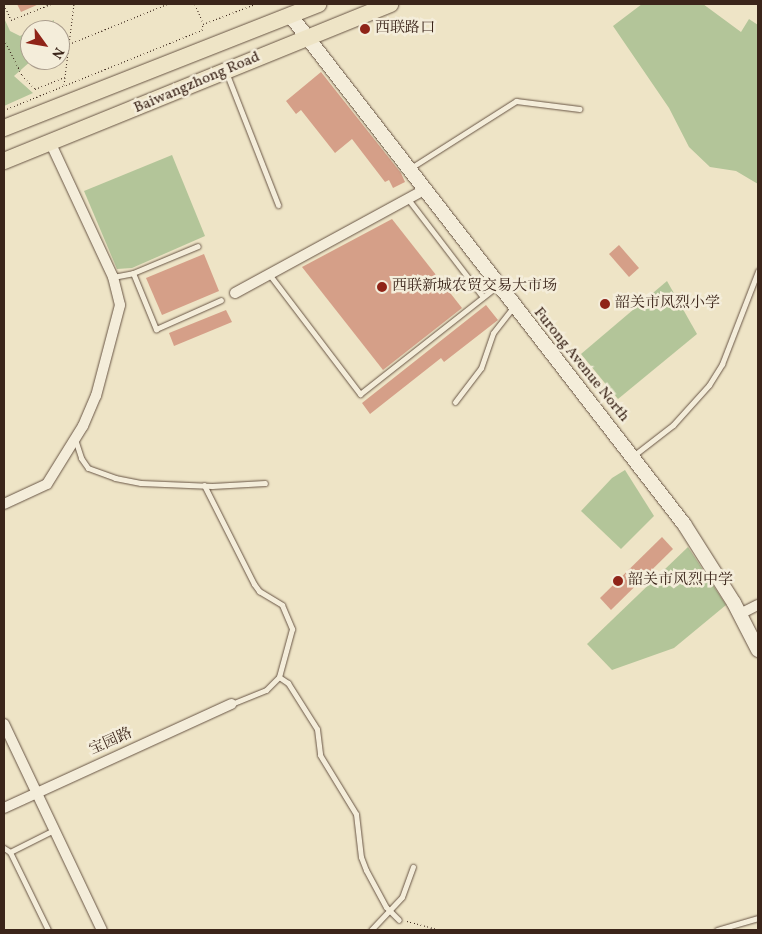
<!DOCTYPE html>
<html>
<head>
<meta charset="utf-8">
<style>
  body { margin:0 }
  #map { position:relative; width:762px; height:934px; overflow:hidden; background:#eee4c6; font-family:Vollkorn,"Noto Serif SC",serif }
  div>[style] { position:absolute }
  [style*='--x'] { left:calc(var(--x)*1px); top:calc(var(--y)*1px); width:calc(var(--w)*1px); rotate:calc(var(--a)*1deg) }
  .green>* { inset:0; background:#b3c599 }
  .building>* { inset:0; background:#d59f88 }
  .path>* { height:1px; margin-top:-0.5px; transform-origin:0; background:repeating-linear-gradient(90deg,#3b251a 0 1px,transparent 0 3.5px) }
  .roads { filter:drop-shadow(0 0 1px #685545) drop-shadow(0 0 1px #685545) }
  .service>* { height:5px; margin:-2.5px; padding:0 2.5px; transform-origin:2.5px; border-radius:2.5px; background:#f4edda }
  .minor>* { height:10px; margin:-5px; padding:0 5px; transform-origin:5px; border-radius:5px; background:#f4edda }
  .secondary>* { height:14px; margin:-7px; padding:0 7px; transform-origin:7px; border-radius:7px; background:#f4edda }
  .primary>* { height:16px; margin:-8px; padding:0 8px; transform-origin:8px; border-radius:8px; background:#eee4c6 }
  .dots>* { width:14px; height:14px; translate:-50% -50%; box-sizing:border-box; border:2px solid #f4edda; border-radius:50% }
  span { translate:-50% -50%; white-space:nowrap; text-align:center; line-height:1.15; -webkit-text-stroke:5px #f4edda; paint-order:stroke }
  .poi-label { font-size:15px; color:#3b251a }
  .left { translate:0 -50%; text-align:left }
  .street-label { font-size:15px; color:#3b251a }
  .frame { position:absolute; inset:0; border:5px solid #3b251a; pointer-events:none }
  .north { position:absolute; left:20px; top:20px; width:50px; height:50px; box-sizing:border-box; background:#f4edda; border:1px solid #aa9d8d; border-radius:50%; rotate:122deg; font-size:14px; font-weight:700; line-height:20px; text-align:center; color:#3b251a }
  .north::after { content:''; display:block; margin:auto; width:18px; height:22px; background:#8f2418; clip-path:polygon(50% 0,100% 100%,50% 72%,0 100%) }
</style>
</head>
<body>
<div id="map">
  <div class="green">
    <i style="clip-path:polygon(642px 4px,703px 4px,741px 32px,749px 19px,758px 25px,758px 184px,736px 171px,710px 167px,689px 147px,669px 108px,613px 26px)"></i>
    <i style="clip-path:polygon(4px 18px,10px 31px,20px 36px,30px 31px,32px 60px,14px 76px,33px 93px,4px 106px)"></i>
    <i style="clip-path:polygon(54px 20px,53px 30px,33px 30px)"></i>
    <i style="clip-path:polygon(172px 155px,205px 236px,132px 268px,117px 269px,84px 191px)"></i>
    <i style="clip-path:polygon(667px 281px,697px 334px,618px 399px,581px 354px)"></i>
    <i style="clip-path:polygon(625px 470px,654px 516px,621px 549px,581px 511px,612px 478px)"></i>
    <i style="clip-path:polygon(688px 547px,726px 605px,674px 648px,612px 670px,587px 644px)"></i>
  </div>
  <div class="building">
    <i style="clip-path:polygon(17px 4px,39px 4px,21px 12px)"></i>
    <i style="clip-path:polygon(321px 72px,401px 173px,405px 182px,393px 188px,389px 180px,385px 182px,352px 139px,335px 153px,301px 110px,296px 114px,286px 101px)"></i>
    <i style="clip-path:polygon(392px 219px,462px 308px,383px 370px,302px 267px)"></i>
    <i style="clip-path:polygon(619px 245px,639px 268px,629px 277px,609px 254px)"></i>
    <i style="clip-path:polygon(204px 254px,219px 291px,162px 315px,146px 278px)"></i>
    <i style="clip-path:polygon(486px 305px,498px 320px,444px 362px,441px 358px,370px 414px,362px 403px)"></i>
    <i style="clip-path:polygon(226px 310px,232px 322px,174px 346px,169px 333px)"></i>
    <i style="clip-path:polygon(662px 537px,673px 549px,611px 610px,600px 598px)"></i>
  </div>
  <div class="path">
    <i style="--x:4;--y:4;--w:17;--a:66"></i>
    <i style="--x:11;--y:20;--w:43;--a:-21.8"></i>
    <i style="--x:195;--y:4;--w:21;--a:67"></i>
    <i style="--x:4;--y:39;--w:40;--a:63.4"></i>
    <i style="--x:22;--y:75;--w:19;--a:47"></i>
    <i style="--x:35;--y:89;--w:32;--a:-22"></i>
    <i style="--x:69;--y:44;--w:106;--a:-22.2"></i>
    <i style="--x:64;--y:85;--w:82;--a:-83"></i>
    <i style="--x:4;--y:110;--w:214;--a:-22"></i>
    <i style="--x:202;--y:30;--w:6;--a:-81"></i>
    <i style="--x:203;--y:24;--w:56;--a:-21"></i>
    <i style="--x:407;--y:921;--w:34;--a:15"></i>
  </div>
  <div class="roads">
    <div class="service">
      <i style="--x:226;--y:72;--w:143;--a:68.6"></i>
      <i style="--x:409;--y:169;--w:127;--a:-32.4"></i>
      <i style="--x:516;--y:101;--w:64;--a:7.1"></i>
      <i style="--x:408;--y:199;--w:123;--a:52.6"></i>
      <i style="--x:133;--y:273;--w:61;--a:67.7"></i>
      <i style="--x:156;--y:329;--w:71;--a:-24"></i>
      <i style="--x:269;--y:274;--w:151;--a:52.8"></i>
      <i style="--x:360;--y:394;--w:174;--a:-38.2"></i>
      <i style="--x:113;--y:277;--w:20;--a:-11"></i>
      <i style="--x:133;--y:273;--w:70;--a:-22.6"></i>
      <i style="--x:455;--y:402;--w:43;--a:-52.6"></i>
      <i style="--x:481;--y:368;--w:37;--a:-71"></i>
      <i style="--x:493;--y:333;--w:33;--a:-52"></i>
      <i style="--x:75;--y:439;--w:20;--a:72"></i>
      <i style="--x:81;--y:458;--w:12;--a:55"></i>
      <i style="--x:88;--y:468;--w:29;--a:20"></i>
      <i style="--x:115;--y:478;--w:26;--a:11"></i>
      <i style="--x:141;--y:483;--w:71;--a:2.4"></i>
      <i style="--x:212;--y:486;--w:53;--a:-3.2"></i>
      <i style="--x:633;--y:456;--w:51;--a:-37.8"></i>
      <i style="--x:673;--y:425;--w:54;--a:-48"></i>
      <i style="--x:709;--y:385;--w:25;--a:-58"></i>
      <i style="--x:722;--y:364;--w:100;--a:-68.8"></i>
      <i style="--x:204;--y:485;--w:111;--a:63.2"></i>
      <i style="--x:254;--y:584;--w:9;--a:54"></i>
      <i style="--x:259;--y:591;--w:27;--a:31"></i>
      <i style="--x:282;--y:605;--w:26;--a:67"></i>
      <i style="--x:292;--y:629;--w:50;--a:105.2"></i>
      <i style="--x:279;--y:677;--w:18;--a:135"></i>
      <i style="--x:266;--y:690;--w:38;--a:158"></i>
      <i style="--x:279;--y:677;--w:11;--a:34"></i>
      <i style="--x:288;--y:683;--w:54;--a:57.8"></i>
      <i style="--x:317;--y:729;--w:26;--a:83"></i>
      <i style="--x:320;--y:755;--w:69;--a:58.6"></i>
      <i style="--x:356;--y:814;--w:43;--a:83.4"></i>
      <i style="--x:361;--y:857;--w:14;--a:69"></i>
      <i style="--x:366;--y:870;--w:42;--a:61.6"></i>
      <i style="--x:386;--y:907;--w:18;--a:45"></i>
      <i style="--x:4;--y:848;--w:7;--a:34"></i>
      <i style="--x:10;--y:852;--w:49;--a:-26.6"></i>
      <i style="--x:10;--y:852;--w:87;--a:64"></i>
      <i style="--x:371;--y:930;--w:45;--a:-46.8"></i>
      <i style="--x:402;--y:897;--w:32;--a:-70"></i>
      <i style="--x:717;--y:930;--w:43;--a:-16.3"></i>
    </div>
    <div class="minor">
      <i style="--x:235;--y:293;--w:215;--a:-28.6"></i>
      <i style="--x:4;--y:504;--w:47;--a:-24.9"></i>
      <i style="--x:47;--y:484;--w:68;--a:-58.2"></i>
      <i style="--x:83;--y:426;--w:33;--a:-67"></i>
      <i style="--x:96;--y:396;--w:94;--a:-75.2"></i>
      <i style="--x:120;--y:305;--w:29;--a:-104"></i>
      <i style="--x:113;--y:277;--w:149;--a:-115"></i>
      <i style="--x:740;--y:614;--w:20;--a:-27"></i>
      <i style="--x:4;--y:724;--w:228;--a:64.6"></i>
      <i style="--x:4;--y:808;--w:250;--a:-24.6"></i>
    </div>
    <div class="secondary">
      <i style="--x:290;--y:15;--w:644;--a:52.26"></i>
      <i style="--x:684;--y:524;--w:93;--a:57.7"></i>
      <i style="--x:734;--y:603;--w:53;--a:62.9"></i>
    </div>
    <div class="primary">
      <i style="--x:4;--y:128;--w:338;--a:-21.5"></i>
      <i style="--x:4;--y:161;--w:417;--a:-22.1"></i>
    </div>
  </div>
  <div class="dots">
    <i style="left:365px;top:29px;background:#8f2418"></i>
    <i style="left:382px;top:287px;background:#8f2418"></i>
    <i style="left:605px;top:304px;background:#8f2418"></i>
    <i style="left:618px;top:581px;background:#8f2418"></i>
  </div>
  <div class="poi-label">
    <span class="left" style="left:375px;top:29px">西联路口</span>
    <span class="left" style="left:392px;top:287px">西联新城农贸交易大市场</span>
    <span class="left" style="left:615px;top:304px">韶关市风烈小学</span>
    <span class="left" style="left:628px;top:581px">韶关市风烈中学</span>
  </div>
  <div class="street-label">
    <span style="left:197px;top:83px;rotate:-23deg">Baiwangzhong Road</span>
    <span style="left:581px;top:365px;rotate:51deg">Furong Avenue North</span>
    <span style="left:111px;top:742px;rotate:-24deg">宝园路</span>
  </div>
  <div class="frame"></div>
  <div class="north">N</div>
</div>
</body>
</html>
